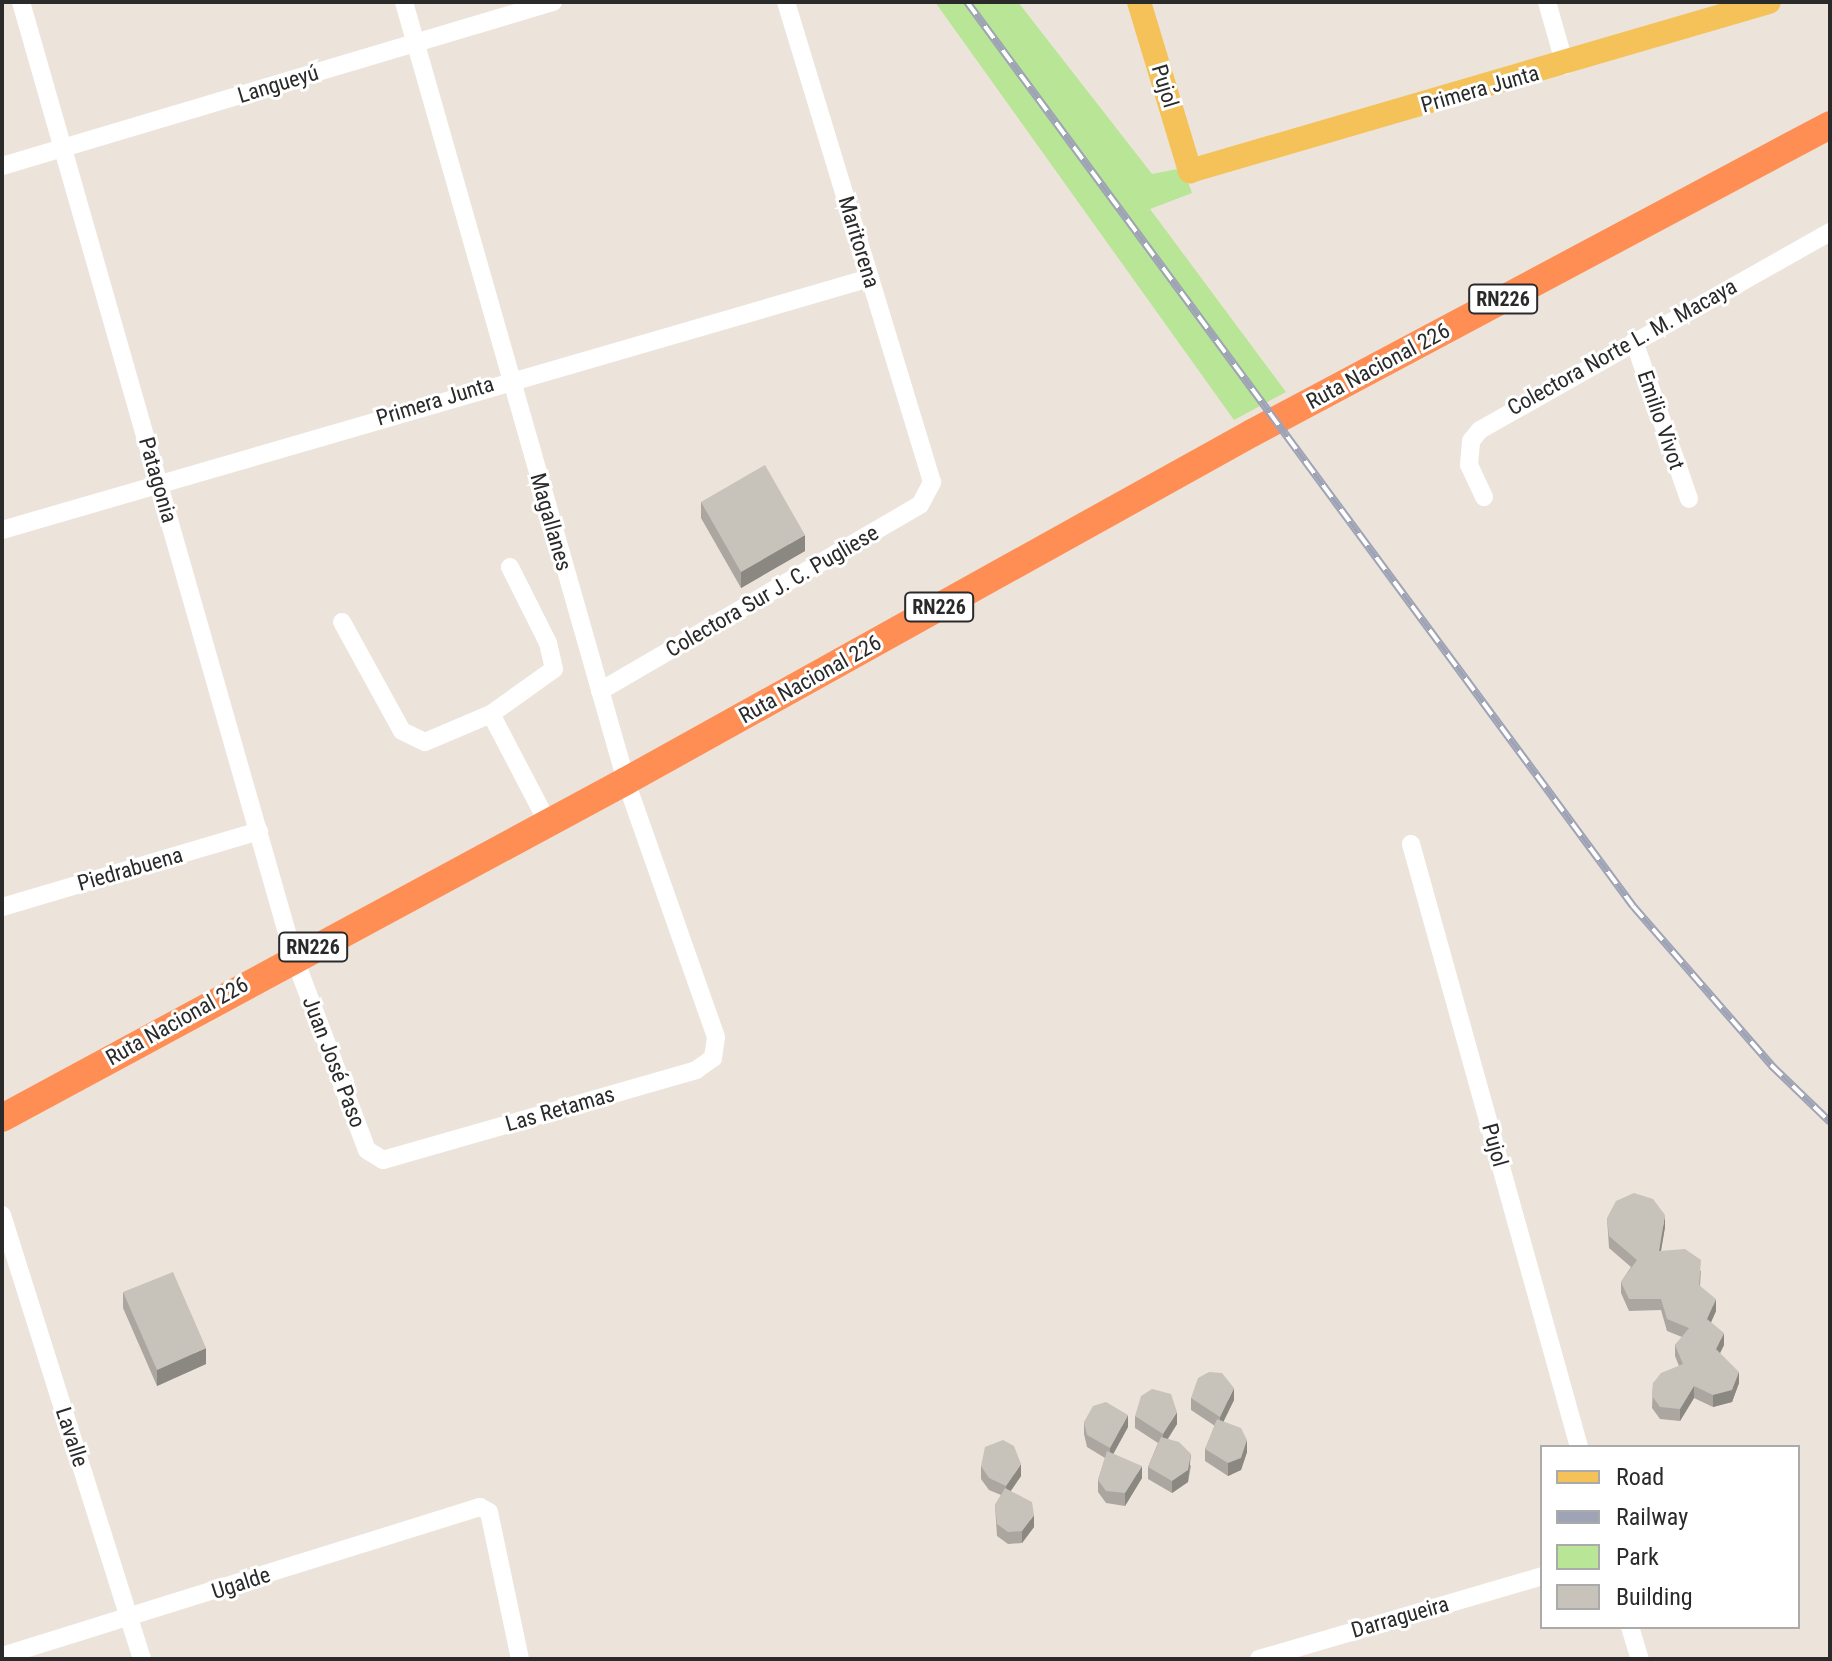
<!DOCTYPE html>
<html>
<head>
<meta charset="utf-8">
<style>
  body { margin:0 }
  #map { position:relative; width:1832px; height:1661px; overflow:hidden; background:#ece4db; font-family:"Roboto Condensed",sans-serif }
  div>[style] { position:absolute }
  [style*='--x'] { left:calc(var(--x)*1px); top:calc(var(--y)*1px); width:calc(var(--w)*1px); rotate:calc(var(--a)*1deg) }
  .green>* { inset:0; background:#b8e596 }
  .minor>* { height:18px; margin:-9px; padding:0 9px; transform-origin:9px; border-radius:9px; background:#fff }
  .major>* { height:24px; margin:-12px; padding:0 12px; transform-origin:12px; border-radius:12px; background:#f4c259 }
  .highway>* { height:28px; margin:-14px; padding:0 14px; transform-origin:14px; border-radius:14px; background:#ff8e54 }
  .rail>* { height:8px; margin-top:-4px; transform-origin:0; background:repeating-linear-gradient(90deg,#fff 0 15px,#9ea3b5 0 30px); box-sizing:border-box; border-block:2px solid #9ea3b5 }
  .wall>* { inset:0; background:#aba7a0 }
  .shaded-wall>* { inset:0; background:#8b8882 }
  .building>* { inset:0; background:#c7c2ba }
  span { translate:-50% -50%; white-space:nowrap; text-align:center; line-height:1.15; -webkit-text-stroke:6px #fff; paint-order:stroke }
  .shield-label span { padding:2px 6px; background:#fff; border:2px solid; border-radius:6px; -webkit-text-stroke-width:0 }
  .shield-label { font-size:20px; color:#2a2a2a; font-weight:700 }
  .street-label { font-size:22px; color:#2a2a2a }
  .frame { position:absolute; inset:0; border:4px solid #2a2a2a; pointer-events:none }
  .legend { position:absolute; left:1540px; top:1445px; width:260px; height:184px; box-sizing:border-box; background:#fff; border:2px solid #aaa; margin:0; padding:10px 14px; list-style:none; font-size:24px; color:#2a2a2a }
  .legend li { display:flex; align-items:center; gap:16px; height:40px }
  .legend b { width:40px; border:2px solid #aaa }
</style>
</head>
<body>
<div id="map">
  <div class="green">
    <i style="clip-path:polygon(935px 2px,1018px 2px,1152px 174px,1183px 168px,1192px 193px,1150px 209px,1286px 392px,1234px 420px)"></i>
  </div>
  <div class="minor">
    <i style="--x:21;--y:2;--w:993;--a:74.05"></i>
    <i style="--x:294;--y:957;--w:206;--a:69.3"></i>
    <i style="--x:367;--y:1150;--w:19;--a:32"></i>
    <i style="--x:383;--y:1160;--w:326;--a:-16"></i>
    <i style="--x:696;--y:1070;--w:21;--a:-35"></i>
    <i style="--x:713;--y:1058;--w:21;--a:-82"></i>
    <i style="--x:716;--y:1037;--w:271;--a:-109.4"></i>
    <i style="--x:626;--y:781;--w:810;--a:-105.91"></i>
    <i style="--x:1547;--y:2;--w:66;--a:74.1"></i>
    <i style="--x:2;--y:166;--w:575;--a:-16.58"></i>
    <i style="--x:1634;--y:341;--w:167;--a:70.8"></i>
    <i style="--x:1484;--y:497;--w:35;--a:-115"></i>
    <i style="--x:1469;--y:465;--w:24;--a:-85"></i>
    <i style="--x:1471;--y:441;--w:14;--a:-51"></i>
    <i style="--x:1480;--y:430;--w:402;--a:-29.5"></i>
    <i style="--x:2;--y:530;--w:904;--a:-16.19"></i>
    <i style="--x:342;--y:622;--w:124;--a:61.2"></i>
    <i style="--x:402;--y:731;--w:25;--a:26"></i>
    <i style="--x:425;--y:742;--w:72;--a:-23"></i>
    <i style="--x:491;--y:714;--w:77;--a:-35.5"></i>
    <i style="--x:554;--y:669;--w:27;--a:-103"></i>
    <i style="--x:548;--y:643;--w:85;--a:-116.6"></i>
    <i style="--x:600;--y:691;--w:370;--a:-30.2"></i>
    <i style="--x:920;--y:505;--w:26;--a:-62"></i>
    <i style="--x:932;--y:482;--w:502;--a:-106.92"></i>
    <i style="--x:491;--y:714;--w:123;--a:62.4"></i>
    <i style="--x:1411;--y:844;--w:626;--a:74.43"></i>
    <i style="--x:2;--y:907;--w:268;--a:-16.5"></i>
    <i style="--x:2;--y:1215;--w:466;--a:72.5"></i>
    <i style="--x:1630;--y:1627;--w:34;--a:73"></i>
    <i style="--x:2;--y:1656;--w:501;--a:-17.31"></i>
    <i style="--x:480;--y:1507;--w:10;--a:29"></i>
    <i style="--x:489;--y:1512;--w:150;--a:78.1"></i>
    <i style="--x:1259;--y:1659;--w:295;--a:-16.3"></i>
  </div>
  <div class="major">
    <i style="--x:1139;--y:2;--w:177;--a:73.2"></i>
    <i style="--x:1190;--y:171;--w:603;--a:-16.27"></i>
  </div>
  <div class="highway">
    <i style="--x:2;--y:1118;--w:709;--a:-28.37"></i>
    <i style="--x:626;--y:781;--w:716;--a:-29.07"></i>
    <i style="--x:1252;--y:433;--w:655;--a:-28.05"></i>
  </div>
  <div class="rail">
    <i style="--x:967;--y:2;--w:1123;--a:53.62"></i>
    <i style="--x:1633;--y:906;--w:211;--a:49"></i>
    <i style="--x:1771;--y:1065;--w:82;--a:44"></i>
  </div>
  <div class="wall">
    <i style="clip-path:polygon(701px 502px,805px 551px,741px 588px,701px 518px)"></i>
    <i style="clip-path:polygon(1607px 1218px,1665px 1227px,1661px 1251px,1701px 1271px,1700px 1286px,1716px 1311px,1711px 1322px,1724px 1345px,1720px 1353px,1739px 1383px,1732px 1402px,1713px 1407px,1694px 1398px,1680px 1421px,1660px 1419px,1652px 1408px,1653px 1383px,1679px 1366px,1675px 1356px,1675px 1345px,1682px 1337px,1667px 1331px,1661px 1310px,1629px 1311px,1621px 1293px,1621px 1282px,1631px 1267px,1609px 1248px)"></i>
    <i style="clip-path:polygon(123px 1292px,206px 1364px,157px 1386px,123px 1308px)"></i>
    <i style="clip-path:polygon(1191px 1398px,1234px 1400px,1223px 1421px,1247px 1452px,1241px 1470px,1228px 1476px,1205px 1461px,1205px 1449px,1215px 1426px,1191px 1410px)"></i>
    <i style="clip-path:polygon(1135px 1416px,1177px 1424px,1168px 1439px,1191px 1466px,1188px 1482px,1172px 1493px,1148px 1479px,1148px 1467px,1158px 1443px,1135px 1428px)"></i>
    <i style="clip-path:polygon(1084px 1422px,1128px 1427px,1113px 1454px,1142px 1478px,1125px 1506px,1106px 1503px,1098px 1492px,1098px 1480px,1105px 1458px,1087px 1447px,1084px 1434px)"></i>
    <i style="clip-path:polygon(981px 1466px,1021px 1476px,1010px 1491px,1034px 1527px,1022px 1543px,1008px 1544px,997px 1536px,995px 1505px,1001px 1495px,989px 1490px,981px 1479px)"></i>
  </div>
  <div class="shaded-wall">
    <i style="clip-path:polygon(805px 535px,805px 551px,741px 588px,741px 572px)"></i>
    <i style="clip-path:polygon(1665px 1215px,1665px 1227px,1659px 1262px,1659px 1251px)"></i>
    <i style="clip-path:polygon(1716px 1299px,1716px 1311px,1707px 1331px,1707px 1319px)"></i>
    <i style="clip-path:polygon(1724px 1333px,1724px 1345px,1716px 1361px,1716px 1349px)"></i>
    <i style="clip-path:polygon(206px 1348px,206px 1364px,157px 1386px,157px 1370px)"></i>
    <i style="clip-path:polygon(1739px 1372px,1739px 1383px,1732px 1402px,1713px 1407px,1713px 1395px)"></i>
    <i style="clip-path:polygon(1694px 1386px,1694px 1398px,1680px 1421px,1680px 1409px)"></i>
    <i style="clip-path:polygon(1234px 1388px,1234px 1400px,1220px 1429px,1220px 1417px)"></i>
    <i style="clip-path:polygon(1177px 1412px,1177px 1424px,1163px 1446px,1163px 1434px)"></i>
    <i style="clip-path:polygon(1128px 1415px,1128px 1427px,1110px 1460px,1110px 1448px)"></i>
    <i style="clip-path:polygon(1247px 1440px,1247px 1452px,1241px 1470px,1228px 1476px,1228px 1463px)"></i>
    <i style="clip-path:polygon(1191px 1454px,1188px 1482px,1172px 1493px,1172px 1481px)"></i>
    <i style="clip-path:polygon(1021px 1464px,1021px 1476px,1006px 1498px,1006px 1486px)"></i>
    <i style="clip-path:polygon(1142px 1466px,1142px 1478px,1125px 1506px,1125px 1493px)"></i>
    <i style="clip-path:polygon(1034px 1515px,1034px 1527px,1022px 1543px,1022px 1531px)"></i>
  </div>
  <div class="building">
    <i style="clip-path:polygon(765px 465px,805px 535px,741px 572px,701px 502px)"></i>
    <i style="clip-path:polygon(1634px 1193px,1653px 1199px,1665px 1215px,1659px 1251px,1685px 1249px,1701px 1260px,1699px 1285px,1716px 1299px,1707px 1319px,1724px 1333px,1716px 1349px,1739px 1372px,1732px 1390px,1713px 1395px,1694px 1386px,1680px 1409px,1660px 1407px,1652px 1396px,1653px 1383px,1661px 1373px,1683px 1364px,1675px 1345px,1689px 1328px,1667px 1319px,1661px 1299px,1629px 1299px,1621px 1282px,1637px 1260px,1609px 1236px,1607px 1218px,1616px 1201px)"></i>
    <i style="clip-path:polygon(173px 1272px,206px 1348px,157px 1370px,123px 1292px)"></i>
    <i style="clip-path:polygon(1209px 1372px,1222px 1373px,1234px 1388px,1220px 1417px,1191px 1398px,1198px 1378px)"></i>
    <i style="clip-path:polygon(1152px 1389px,1171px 1394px,1177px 1412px,1163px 1434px,1135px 1416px,1141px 1396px)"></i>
    <i style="clip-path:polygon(1106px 1402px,1128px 1415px,1110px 1448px,1087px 1435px,1084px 1422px,1093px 1406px)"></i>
    <i style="clip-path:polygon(1217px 1419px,1241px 1428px,1247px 1440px,1241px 1458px,1228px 1463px,1205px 1449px)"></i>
    <i style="clip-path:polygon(1161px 1437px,1179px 1442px,1191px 1454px,1188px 1470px,1172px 1481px,1148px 1467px)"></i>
    <i style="clip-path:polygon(1003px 1440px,1014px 1446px,1021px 1464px,1006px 1486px,989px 1478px,981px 1466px,985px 1447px)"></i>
    <i style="clip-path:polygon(1107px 1451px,1142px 1466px,1125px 1493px,1106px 1491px,1098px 1480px)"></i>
    <i style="clip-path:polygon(1005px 1488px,1032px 1502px,1034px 1515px,1022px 1531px,1008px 1532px,997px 1524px,995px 1505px)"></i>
  </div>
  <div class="shield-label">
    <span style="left:1503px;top:299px">RN226</span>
    <span style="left:939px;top:607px">RN226</span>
    <span style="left:313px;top:947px">RN226</span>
  </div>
  <div class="street-label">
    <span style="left:278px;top:84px;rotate:-17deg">Langueyú</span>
    <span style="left:1165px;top:86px;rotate:73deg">Pujol</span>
    <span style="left:1480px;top:89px;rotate:-16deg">Primera Junta</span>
    <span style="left:859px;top:242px;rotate:73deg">Maritorena</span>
    <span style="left:1622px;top:347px;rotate:-29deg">Colectora Norte L. M. Macaya</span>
    <span style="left:1378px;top:366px;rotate:-28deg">Ruta Nacional 226</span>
    <span style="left:435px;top:401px;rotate:-17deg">Primera Junta</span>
    <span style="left:1661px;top:420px;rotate:71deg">Emilio Vivot</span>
    <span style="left:158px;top:480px;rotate:74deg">Patagonia</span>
    <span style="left:551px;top:522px;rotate:74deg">Magallanes</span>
    <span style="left:772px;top:591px;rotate:-30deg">Colectora Sur J. C. Pugliese</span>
    <span style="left:810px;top:679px;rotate:-29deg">Ruta Nacional 226</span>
    <span style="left:130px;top:869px;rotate:-16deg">Piedrabuena</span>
    <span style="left:177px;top:1021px;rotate:-29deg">Ruta Nacional 226</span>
    <span style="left:334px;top:1062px;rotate:69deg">Juan José Paso</span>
    <span style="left:560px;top:1109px;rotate:-16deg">Las Retamas</span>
    <span style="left:1495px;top:1145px;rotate:74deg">Pujol</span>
    <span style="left:72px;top:1437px;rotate:72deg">Lavalle</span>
    <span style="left:241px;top:1583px;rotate:-18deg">Ugalde</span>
    <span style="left:1400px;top:1617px;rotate:-16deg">Darragueira</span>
  </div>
  <div class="frame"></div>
  <ul class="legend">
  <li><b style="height:10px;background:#f4c259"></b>Road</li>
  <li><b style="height:10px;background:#9ea3b5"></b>Railway</li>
  <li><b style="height:22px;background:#b8e596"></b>Park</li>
  <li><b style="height:22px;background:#c7c2ba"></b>Building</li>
  </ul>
</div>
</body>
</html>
